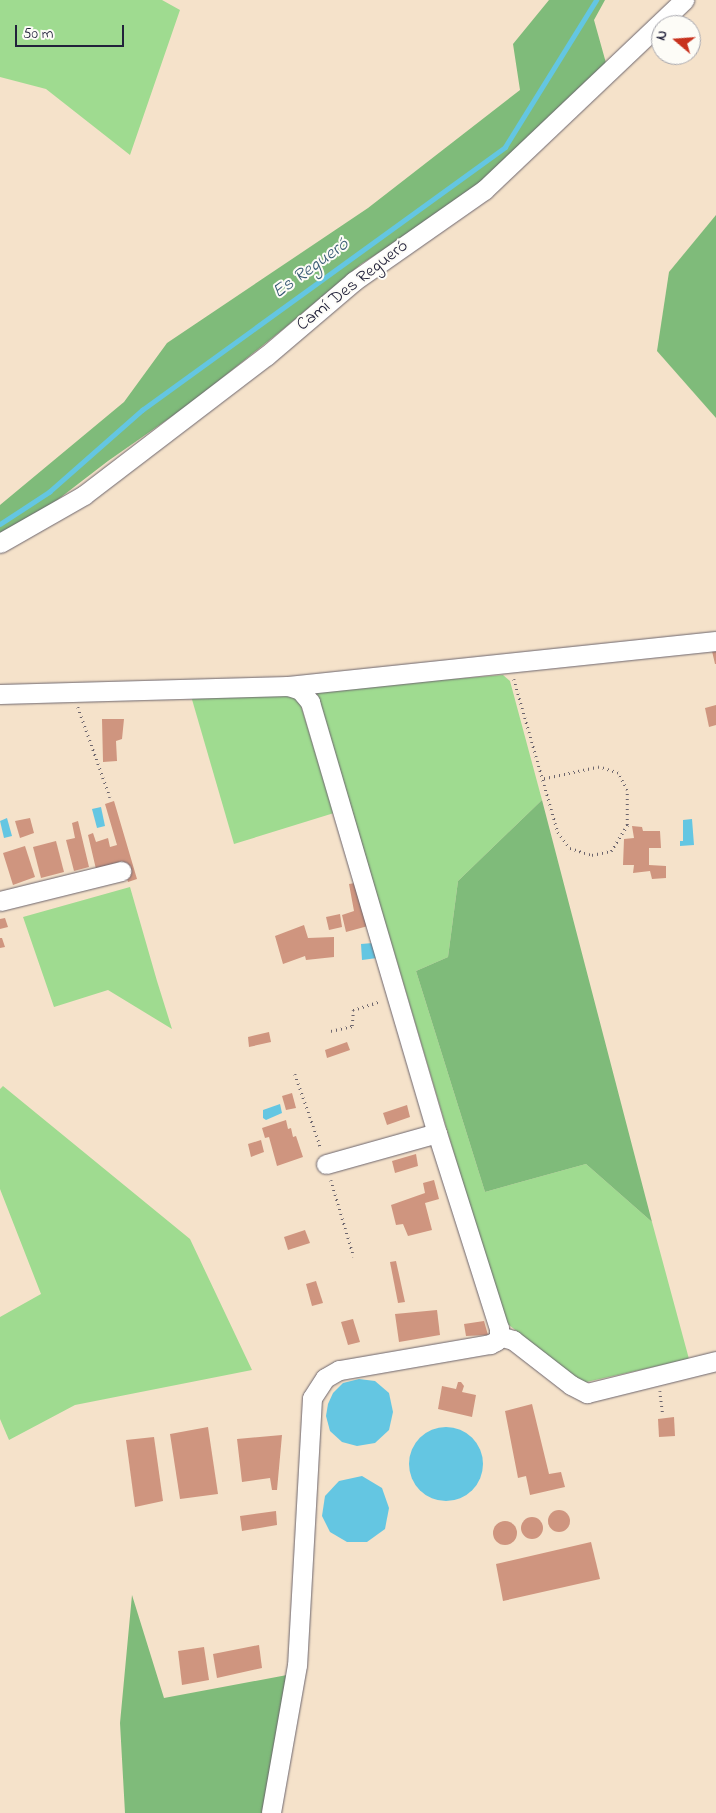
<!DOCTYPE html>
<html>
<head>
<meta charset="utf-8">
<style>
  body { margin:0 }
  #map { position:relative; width:716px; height:1813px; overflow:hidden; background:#f5e2ca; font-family:"Indie Flower",sans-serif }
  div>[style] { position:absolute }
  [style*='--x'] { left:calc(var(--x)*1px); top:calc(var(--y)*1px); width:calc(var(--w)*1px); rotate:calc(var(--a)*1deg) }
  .green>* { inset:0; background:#9fdb90 }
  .forest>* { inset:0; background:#7fbb7a }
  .water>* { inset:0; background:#64c6e2 }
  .round { border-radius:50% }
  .stream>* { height:4.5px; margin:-2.25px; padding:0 2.25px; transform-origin:2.25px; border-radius:2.25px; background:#64c6e2 }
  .building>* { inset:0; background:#cf957f }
  .path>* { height:2.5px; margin-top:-1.25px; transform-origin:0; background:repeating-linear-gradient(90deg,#6c656d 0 1px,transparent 0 5px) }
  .roads { filter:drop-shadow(0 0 1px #6c656d) drop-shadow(0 0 1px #6c656d) }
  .minor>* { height:19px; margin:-9.5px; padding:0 9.5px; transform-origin:9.5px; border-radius:9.5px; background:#fff }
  span { translate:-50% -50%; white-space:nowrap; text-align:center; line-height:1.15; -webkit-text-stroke:4px #fdfcf7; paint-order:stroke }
  .street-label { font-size:18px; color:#22223b }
  .water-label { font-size:19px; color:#395b75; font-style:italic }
  .north { position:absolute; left:651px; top:15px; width:50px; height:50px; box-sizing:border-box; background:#fdfcf7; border:1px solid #a5a5ac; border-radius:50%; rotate:288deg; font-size:14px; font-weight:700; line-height:20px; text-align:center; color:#22223b }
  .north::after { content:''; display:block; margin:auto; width:18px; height:22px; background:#c8321e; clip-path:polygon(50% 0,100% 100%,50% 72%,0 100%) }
  .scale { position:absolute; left:15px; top:25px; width:109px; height:22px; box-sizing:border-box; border:2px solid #22223b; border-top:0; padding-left:6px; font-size:15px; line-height:18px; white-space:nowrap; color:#22223b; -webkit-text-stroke:4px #fdfcf7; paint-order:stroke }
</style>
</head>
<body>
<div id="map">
  <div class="green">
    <i style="clip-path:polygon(0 0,162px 0,180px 10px,130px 155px,46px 89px,0 77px)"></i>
    <i style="clip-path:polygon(503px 675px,510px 681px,542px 800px,458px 881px,448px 957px,416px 971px,485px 1192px,586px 1164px,652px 1222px,689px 1359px,582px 1383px,504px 1321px,316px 690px)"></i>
    <i style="clip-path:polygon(297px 693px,334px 813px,234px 844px,191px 696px)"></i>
    <i style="clip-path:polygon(130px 887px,157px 981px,172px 1029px,108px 990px,54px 1007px,23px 917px)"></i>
    <i style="clip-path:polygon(3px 1086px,190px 1239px,252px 1370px,75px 1405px,9px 1440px,0 1419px,0 1317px,41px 1294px,0 1189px,0 1089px)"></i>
  </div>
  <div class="forest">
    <i style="clip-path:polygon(549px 0,605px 0,594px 20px,606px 63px,503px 166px,429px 221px,361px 264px,287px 326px,191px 403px,108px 461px,39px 514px,0 537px,0 505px,124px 402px,167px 343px,368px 208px,520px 90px,513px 44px)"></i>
    <i style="clip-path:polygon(716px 215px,716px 418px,657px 351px,669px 272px)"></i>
    <i style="clip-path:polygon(542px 800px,652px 1222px,586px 1164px,485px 1192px,416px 971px,448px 957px,458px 881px)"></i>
    <i style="clip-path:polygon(132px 1595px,164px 1698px,287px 1675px,263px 1813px,125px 1813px,120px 1723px)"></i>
  </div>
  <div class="water">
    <i style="clip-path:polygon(101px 807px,105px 826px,97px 828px,92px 809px)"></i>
    <i style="clip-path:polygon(7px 818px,12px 836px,4px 838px,0 821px)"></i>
    <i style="clip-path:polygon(692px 819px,694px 845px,680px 846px,680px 841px,683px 841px,683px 820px)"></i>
    <i style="clip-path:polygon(373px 943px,377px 958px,362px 960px,361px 944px)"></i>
    <i style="clip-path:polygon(280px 1104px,282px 1113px,266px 1120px,263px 1118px,263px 1110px)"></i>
    <i style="clip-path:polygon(359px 1379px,375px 1381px,389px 1393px,393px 1412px,389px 1430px,375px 1443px,357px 1446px,342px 1442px,330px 1431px,326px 1416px,328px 1404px,333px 1393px,343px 1383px)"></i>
    <i class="round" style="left:409px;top:1427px;width:74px;height:74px"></i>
    <i style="clip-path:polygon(362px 1476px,382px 1488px,389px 1508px,385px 1529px,367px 1542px,347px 1542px,330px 1532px,322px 1516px,325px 1496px,339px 1481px)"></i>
  </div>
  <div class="stream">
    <i style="--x:0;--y:524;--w:59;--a:-33.1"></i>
    <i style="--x:49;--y:492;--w:124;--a:-41.4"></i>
    <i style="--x:142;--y:410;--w:448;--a:-35.9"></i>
    <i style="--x:505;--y:147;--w:173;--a:-58.2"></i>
  </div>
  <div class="building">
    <i style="clip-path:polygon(712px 651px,716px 651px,716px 664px,715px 664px)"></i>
    <i style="clip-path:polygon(716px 705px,716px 725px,709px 727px,705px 708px)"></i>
    <i style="clip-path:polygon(102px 719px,124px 719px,122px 739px,116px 741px,117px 761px,103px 762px)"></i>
    <i style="clip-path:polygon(114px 801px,137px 879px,128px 882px,122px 861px,96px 869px,88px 835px,93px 833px,96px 842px,108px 838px,110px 847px,117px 845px,105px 804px)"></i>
    <i style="clip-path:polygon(30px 818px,34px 833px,20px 838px,15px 821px)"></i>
    <i style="clip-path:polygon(78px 821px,89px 867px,74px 871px,66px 840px,75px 838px,72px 823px)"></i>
    <i style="clip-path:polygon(632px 826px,642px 827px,643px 831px,660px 831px,661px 848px,649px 848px,649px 865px,666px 866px,666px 878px,652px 879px,650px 871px,633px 873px,634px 865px,623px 865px,624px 839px,634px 838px)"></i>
    <i style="clip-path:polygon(56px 841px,64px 872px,41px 878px,33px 847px)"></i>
    <i style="clip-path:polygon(25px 846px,35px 877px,13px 885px,3px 853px)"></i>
    <i style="clip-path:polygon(355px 883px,368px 926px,346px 932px,342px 915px,354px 911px,349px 884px)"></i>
    <i style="clip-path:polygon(340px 914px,342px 927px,329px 930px,326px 917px)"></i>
    <i style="clip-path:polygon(5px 918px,8px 927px,0 929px,0 919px)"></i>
    <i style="clip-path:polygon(304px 925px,308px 938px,334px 937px,334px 957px,306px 960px,305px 956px,283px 964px,275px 936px)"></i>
    <i style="clip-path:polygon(0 938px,2px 938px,5px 947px,0 948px)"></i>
    <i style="clip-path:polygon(269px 1032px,271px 1042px,249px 1047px,248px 1037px)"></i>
    <i style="clip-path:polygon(347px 1042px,350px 1050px,327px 1058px,325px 1050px)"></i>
    <i style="clip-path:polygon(292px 1093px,296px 1108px,286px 1110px,282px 1096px)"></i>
    <i style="clip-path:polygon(407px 1105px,410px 1117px,387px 1125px,383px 1113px)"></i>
    <i style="clip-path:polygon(286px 1120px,288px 1129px,291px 1128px,293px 1137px,296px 1136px,303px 1157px,277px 1166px,269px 1137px,265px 1138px,262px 1128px)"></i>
    <i style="clip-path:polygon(261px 1140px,264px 1152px,251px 1157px,248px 1144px)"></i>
    <i style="clip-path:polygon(416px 1154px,418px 1166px,395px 1173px,392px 1161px)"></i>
    <i style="clip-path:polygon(434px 1180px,439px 1199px,425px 1203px,432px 1230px,408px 1236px,403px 1224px,396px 1225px,391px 1205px,425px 1193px,423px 1183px)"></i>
    <i style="clip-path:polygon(305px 1230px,310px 1243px,288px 1250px,284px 1237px)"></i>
    <i style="clip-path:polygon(396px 1261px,405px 1302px,398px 1303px,390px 1262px)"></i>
    <i style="clip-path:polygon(316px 1281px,323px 1303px,312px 1306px,306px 1284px)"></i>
    <i style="clip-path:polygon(437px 1310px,440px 1335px,399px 1342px,395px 1314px)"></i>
    <i style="clip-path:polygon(353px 1319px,360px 1342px,348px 1345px,341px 1322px)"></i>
    <i style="clip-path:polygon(484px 1321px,488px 1335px,466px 1336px,464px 1324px)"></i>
    <i style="clip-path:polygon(458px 1382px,461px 1382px,464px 1386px,462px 1392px,476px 1395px,472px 1417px,438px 1409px,442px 1386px,456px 1389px)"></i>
    <i style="clip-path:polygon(532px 1404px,549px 1474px,561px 1472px,565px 1487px,530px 1495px,526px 1476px,518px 1478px,505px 1411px)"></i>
    <i style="clip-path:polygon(674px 1417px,675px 1436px,659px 1437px,658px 1419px)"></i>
    <i style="clip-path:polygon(208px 1427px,218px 1494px,180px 1499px,170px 1434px)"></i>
    <i style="clip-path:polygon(282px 1435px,277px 1490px,272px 1490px,270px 1478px,242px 1482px,237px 1439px)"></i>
    <i style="clip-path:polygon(154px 1437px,163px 1501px,135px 1507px,126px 1440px)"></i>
    <i class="round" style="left:548px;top:1510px;width:22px;height:22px"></i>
    <i style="clip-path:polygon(276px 1511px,277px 1525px,242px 1531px,240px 1516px)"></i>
    <i class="round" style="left:521px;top:1517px;width:22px;height:22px"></i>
    <i class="round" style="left:493px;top:1521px;width:24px;height:24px"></i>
    <i style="clip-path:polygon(591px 1542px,600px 1579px,503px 1601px,496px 1564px)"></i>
    <i style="clip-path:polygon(259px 1645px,262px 1668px,217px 1678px,213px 1654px)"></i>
    <i style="clip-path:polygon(204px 1647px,209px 1680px,182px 1685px,178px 1651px)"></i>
  </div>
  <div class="path">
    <i style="--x:514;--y:679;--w:159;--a:74"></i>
    <i style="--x:558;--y:832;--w:20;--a:53"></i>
    <i style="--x:570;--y:848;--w:23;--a:18"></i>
    <i style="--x:592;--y:855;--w:19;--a:-12"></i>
    <i style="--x:611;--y:851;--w:31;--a:-58"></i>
    <i style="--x:627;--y:825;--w:35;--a:-90"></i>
    <i style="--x:627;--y:790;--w:19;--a:-118"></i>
    <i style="--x:618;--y:773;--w:20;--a:-162"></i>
    <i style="--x:599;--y:767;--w:57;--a:167.9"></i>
    <i style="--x:78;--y:707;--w:96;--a:70.4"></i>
    <i style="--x:331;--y:1031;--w:22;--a:-13"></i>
    <i style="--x:352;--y:1026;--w:16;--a:-86"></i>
    <i style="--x:353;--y:1010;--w:28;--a:-18"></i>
    <i style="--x:295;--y:1074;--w:78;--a:70.6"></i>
    <i style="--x:331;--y:1180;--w:80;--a:73.4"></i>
    <i style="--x:660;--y:1391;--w:23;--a:83"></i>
  </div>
  <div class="roads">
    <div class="minor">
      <i style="--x:0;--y:543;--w:97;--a:-29.7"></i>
      <i style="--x:84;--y:495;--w:229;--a:-37.4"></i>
      <i style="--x:266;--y:356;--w:116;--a:-40.4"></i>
      <i style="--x:354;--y:281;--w:159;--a:-35"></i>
      <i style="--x:484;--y:190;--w:276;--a:-43.5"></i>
      <i style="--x:288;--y:686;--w:430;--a:-6"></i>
      <i style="--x:0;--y:694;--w:288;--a:-1.6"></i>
      <i style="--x:288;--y:686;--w:13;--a:18"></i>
      <i style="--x:300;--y:690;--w:16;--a:50"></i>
      <i style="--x:310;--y:702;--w:449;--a:73.6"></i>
      <i style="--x:437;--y:1133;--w:205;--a:72.4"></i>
      <i style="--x:499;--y:1328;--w:8;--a:90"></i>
      <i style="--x:499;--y:1336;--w:6;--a:121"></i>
      <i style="--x:496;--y:1341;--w:7;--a:153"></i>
      <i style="--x:490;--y:1344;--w:153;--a:170.2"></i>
      <i style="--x:339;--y:1370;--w:16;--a:150"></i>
      <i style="--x:325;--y:1378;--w:24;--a:123"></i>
      <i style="--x:312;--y:1398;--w:267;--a:93.2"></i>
      <i style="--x:297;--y:1665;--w:150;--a:100"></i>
      <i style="--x:0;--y:901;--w:125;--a:-13.9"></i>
      <i style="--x:326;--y:1164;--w:115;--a:-15.6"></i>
      <i style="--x:499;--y:1336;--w:15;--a:16"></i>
      <i style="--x:513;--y:1340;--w:73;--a:37.8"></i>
      <i style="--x:571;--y:1385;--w:18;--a:27"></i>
      <i style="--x:587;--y:1393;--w:133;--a:-13.9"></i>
    </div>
  </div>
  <div class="street-label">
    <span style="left:353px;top:286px;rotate:-38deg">Camí Des Regueró</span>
  </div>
  <div class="water-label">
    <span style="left:311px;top:269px;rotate:-36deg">Es Regueró</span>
  </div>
  <div class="north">N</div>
  <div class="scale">50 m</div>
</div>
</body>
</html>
